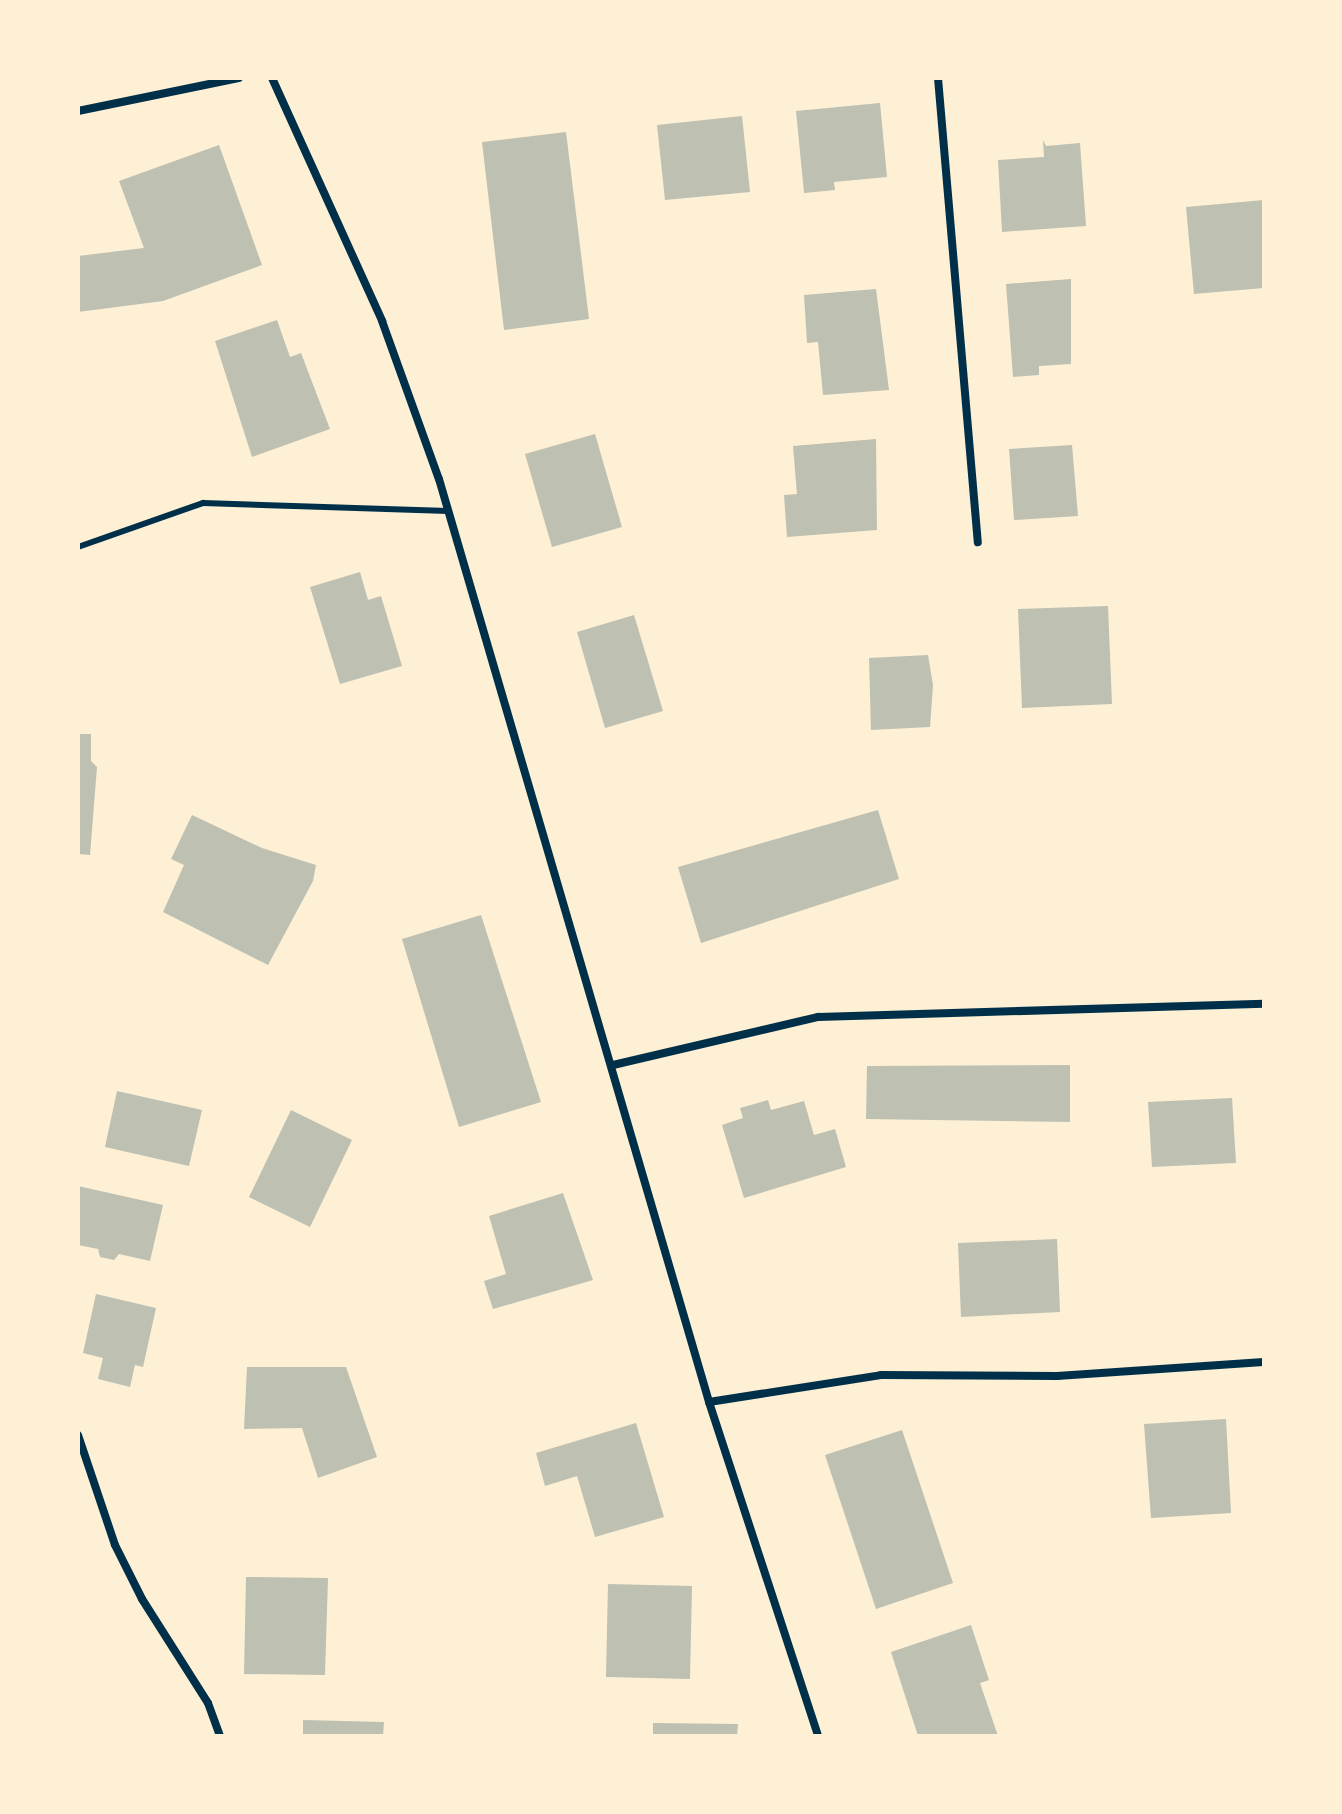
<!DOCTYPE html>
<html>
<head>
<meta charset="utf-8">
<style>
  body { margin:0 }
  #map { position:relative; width:1342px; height:1814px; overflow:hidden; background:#fdf0d5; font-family:Lato,sans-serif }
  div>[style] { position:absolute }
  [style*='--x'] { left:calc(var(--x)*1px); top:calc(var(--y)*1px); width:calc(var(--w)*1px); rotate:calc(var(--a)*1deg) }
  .building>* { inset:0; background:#bec0b2 }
  .service>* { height:6px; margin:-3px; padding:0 3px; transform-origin:3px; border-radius:3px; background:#003049 }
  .minor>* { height:8px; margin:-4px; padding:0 4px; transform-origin:4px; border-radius:4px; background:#003049 }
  span { translate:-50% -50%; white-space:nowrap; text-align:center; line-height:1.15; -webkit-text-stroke:8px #fdf0d5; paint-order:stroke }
  .frame { position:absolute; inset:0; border:80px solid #fdf0d5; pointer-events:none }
</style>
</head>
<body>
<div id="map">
  <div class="building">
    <i style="clip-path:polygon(880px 103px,887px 177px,834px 182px,835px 190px,804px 193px,796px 111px)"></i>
    <i style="clip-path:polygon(742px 116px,750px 192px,665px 200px,657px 125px)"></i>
    <i style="clip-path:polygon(566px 132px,589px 319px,504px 330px,482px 142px)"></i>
    <i style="clip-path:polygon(1043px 140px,1046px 146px,1080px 143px,1086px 226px,1002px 232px,998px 160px,1044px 157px)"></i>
    <i style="clip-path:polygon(219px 145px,262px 265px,163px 301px,78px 312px,78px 256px,144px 248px,119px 181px)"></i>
    <i style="clip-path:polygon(1264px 200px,1264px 288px,1194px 294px,1186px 207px)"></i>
    <i style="clip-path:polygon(1071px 279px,1071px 364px,1039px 366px,1039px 375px,1013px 377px,1006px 284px)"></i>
    <i style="clip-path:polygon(876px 289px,889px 390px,823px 395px,818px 342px,807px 343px,804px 295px)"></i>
    <i style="clip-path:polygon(277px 320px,290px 357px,301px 353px,330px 429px,252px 457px,215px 341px)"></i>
    <i style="clip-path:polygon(595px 434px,622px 527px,552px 547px,525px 454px)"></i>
    <i style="clip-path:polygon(876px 439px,877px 530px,787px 537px,784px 495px,797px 494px,793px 446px)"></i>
    <i style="clip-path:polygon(1072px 445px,1078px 516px,1014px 520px,1009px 449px)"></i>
    <i style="clip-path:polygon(360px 572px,368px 600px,381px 596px,402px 666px,340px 684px,310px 587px)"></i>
    <i style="clip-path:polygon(1108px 606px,1112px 704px,1022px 708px,1018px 609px)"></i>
    <i style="clip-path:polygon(634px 615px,663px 711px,605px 728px,577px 632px)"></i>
    <i style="clip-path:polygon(928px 655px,933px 685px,930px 727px,871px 730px,869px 658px)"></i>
    <i style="clip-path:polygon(78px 734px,91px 734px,91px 761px,97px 767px,90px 855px,78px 854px)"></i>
    <i style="clip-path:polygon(878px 810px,899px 879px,701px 943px,678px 867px)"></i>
    <i style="clip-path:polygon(192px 815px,262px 848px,316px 865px,313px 881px,268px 965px,163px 912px,184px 865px,171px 859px)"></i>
    <i style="clip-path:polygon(481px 915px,541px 1102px,459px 1127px,402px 939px)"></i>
    <i style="clip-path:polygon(1070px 1065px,1070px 1122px,866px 1119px,867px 1066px)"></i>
    <i style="clip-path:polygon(117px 1091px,202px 1110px,189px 1166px,105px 1147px)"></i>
    <i style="clip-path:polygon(1232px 1098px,1236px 1163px,1152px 1167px,1148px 1102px)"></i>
    <i style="clip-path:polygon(768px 1100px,771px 1110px,804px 1101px,814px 1135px,835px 1129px,846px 1167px,744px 1198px,722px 1125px,743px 1118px,740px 1108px)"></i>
    <i style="clip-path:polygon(291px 1110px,352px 1140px,310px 1227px,249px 1197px)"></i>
    <i style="clip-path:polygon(78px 1186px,163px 1205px,150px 1261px,119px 1254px,114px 1260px,100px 1257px,98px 1249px,78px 1245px)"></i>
    <i style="clip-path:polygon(563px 1193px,593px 1280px,493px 1309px,484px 1281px,506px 1274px,489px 1216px)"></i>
    <i style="clip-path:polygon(1057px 1239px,1060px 1312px,961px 1317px,958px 1243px)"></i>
    <i style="clip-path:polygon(96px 1294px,156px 1308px,143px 1367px,135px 1365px,130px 1387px,98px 1379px,103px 1358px,83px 1353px)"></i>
    <i style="clip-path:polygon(247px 1367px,346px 1367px,377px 1457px,318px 1478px,302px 1428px,244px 1429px)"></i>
    <i style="clip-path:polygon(1226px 1419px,1231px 1513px,1151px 1518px,1144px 1424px)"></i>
    <i style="clip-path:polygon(636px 1423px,664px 1517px,595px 1537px,577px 1476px,545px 1486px,536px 1453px)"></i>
    <i style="clip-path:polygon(902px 1430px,953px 1583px,876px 1609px,825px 1455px)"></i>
    <i style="clip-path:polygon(246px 1577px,328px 1578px,325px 1675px,244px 1674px)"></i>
    <i style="clip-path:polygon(608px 1584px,692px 1586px,690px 1679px,606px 1677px)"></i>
    <i style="clip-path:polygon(971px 1625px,989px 1680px,980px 1683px,998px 1736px,918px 1736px,891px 1652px)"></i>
    <i style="clip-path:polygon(303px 1720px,384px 1722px,383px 1736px,303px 1736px)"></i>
    <i style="clip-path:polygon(653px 1723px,738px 1724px,737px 1736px,653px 1736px)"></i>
  </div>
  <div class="service">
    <i style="--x:78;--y:547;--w:133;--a:-19.4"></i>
    <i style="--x:203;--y:503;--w:245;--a:1.9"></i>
  </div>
  <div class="minor">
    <i style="--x:272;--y:78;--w:267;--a:65.6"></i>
    <i style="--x:382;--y:321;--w:168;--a:70.2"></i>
    <i style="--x:439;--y:479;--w:962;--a:73.69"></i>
    <i style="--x:709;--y:1402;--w:351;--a:71.9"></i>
    <i style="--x:938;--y:78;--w:466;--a:85.1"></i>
    <i style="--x:78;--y:111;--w:164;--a:-11.6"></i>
    <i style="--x:613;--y:1065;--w:211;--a:-13.2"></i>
    <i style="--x:818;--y:1017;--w:446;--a:-1.7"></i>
    <i style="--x:709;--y:1402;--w:174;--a:-8.9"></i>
    <i style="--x:881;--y:1375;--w:176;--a:0.3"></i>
    <i style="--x:1057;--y:1376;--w:207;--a:-3.9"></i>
    <i style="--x:78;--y:1435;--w:116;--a:71.4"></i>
    <i style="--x:115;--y:1545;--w:60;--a:63.4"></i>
    <i style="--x:142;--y:1599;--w:123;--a:57.6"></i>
    <i style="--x:208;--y:1703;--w:35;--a:70"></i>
  </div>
  <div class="frame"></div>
</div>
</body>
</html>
